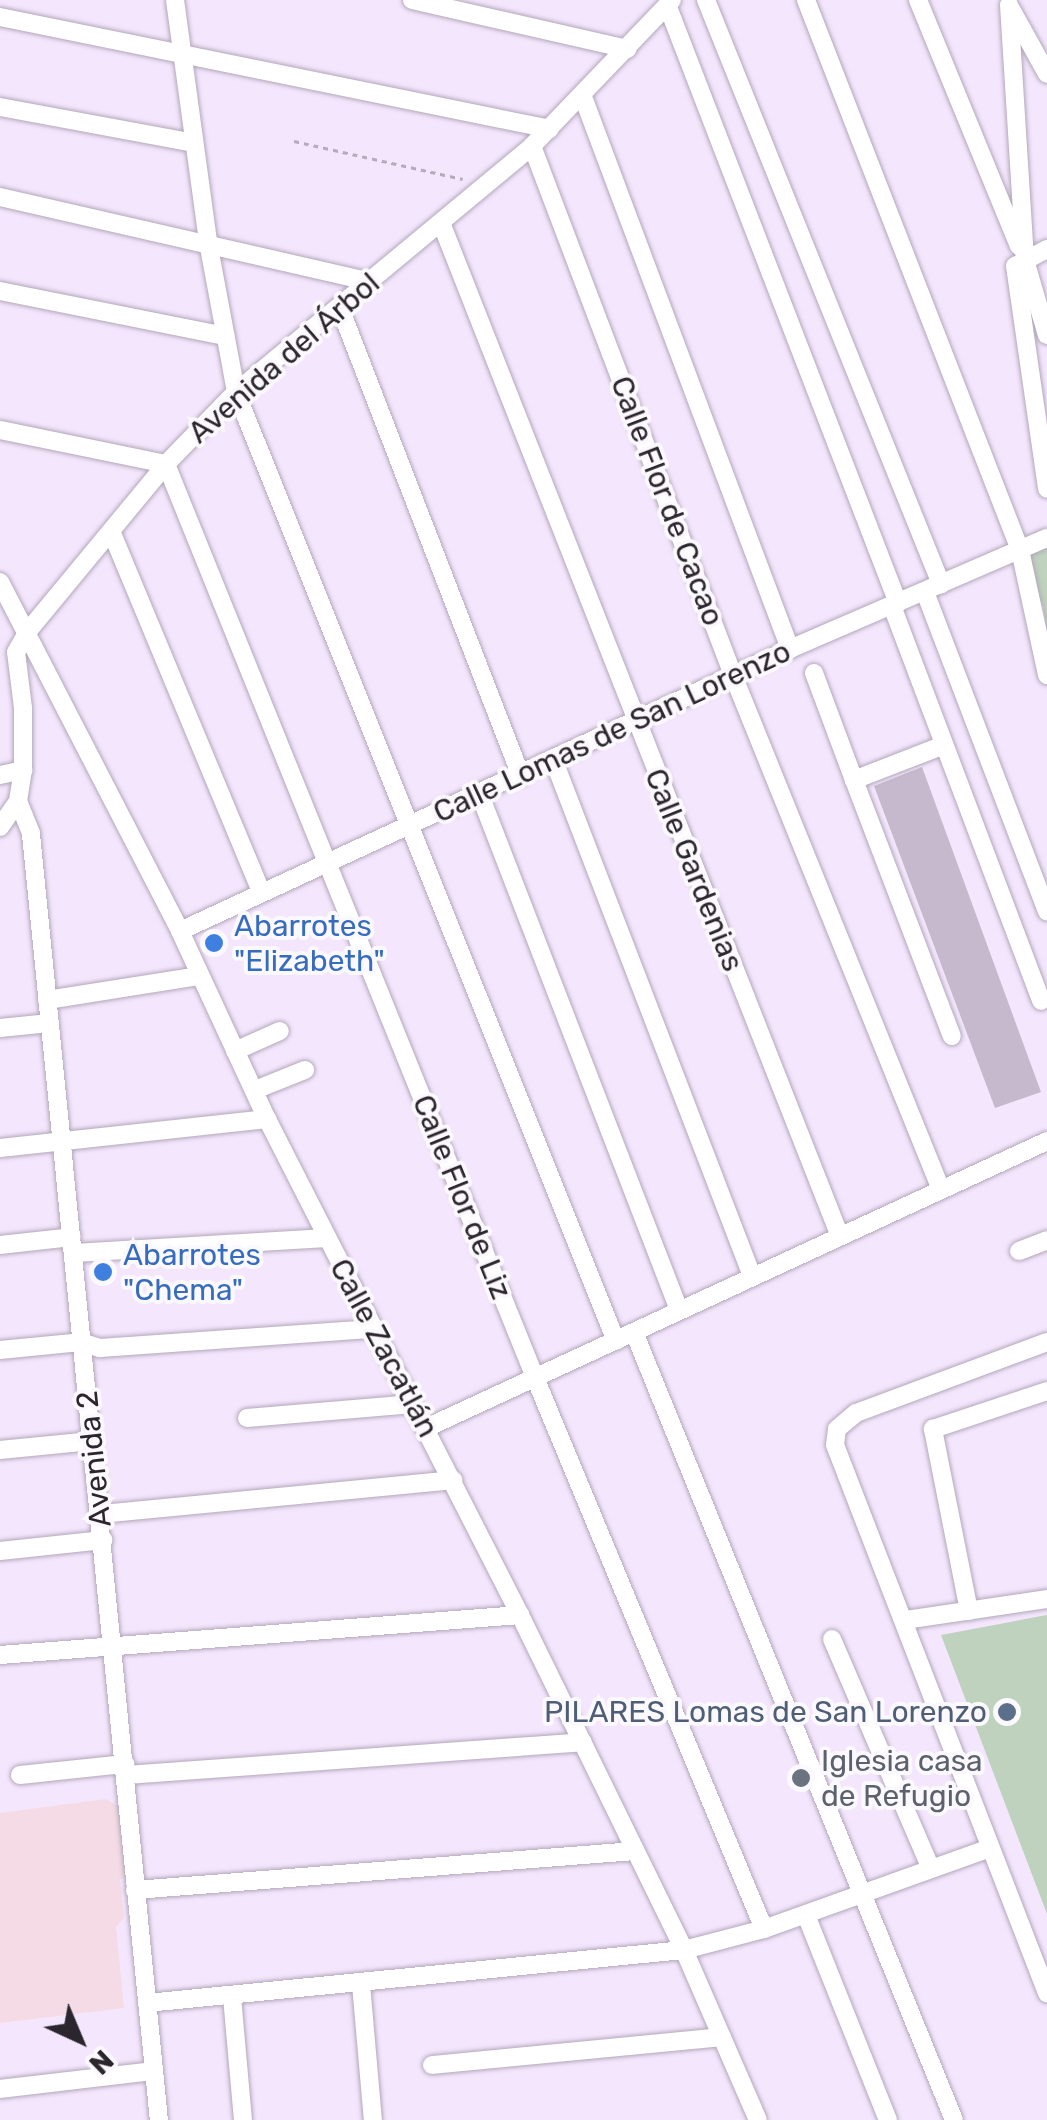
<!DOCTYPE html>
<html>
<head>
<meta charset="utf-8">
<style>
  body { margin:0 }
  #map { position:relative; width:1047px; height:2120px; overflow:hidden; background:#f4e7fd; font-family:Rubik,sans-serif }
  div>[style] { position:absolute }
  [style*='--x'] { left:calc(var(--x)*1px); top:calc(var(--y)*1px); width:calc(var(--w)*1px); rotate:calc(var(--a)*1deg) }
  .education>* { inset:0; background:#f4dbe5 }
  .green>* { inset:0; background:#bed2bd }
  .building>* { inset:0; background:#c6b9ce }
  .path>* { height:2.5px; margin-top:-1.25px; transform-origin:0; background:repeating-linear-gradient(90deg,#b6abbd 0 5px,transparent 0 10px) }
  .roads { filter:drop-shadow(0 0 2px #b3a7bb) drop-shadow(0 0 2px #b3a7bb) }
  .minor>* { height:18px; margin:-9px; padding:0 9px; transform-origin:9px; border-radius:9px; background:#fff }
  .dots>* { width:28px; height:28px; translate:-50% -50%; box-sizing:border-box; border:5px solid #fbf9fd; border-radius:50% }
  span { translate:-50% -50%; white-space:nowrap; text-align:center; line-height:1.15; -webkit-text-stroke:8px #fbf9fd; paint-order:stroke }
  .street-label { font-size:30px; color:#2b262e }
  .shop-label { font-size:30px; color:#366cbe }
  .left { translate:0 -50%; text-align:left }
  .service-label { font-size:30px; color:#4e5e75 }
  .right { translate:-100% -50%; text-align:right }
  .worship-label { font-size:30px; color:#5b616d }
  .north { position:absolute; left:30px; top:1990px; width:100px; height:100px; -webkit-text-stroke:8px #fbf9fd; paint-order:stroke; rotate:136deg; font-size:28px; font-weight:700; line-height:40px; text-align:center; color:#2b262e }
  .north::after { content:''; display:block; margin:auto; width:35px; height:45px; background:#2b262e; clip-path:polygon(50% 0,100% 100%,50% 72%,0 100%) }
</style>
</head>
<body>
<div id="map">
  <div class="education">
    <i style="clip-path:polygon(106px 1799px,122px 1809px,128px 1874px,120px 1880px,124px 1918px,116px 1927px,124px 2008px,0 2023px,0 1813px)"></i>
  </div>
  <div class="green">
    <i style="clip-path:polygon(1047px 541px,1047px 630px,1043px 606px,1020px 553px)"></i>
    <i style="clip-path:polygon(1047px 1615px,1047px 1914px,941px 1635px)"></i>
  </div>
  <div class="building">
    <i style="clip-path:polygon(922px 767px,1041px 1092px,995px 1108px,874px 786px)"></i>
  </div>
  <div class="path">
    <i style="--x:294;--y:141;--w:173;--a:12.7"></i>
  </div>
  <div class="roads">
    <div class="minor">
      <i style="--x:175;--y:0;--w:244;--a:82.2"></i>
      <i style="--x:208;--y:242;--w:153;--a:79.4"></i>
      <i style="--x:236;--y:392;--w:1022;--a:68.18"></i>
      <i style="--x:412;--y:0;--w:221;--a:12.8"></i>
      <i style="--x:706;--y:0;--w:630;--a:68.08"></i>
      <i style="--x:806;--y:0;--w:590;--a:68.74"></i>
      <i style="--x:1020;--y:550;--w:128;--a:77.8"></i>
      <i style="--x:918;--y:0;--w:266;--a:67.7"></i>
      <i style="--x:1009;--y:5;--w:256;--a:86.4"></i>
      <i style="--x:1025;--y:260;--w:78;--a:73.7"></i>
      <i style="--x:668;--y:7;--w:639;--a:68.9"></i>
      <i style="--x:1011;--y:9;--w:74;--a:61"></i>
      <i style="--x:0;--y:17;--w:561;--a:11.51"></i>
      <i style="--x:583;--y:97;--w:590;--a:69.44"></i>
      <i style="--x:0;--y:107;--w:197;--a:10.5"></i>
      <i style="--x:532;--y:146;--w:566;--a:69.2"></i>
      <i style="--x:733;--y:675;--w:552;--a:67.99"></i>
      <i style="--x:0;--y:197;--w:381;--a:12.9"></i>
      <i style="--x:442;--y:225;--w:1084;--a:68.52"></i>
      <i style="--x:1047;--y:249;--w:36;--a:152"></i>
      <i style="--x:1015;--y:266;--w:225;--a:81.8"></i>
      <i style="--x:0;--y:291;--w:230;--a:11.3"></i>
      <i style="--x:340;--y:308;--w:502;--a:68.86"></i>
      <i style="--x:0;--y:430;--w:169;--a:11.6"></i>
      <i style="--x:166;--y:464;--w:988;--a:68"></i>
      <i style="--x:536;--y:1380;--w:594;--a:67.45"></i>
      <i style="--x:111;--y:531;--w:391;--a:67.4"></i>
      <i style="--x:0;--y:582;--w:393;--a:62.7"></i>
      <i style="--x:180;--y:931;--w:207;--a:65.2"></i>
      <i style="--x:267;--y:1119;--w:557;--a:62.97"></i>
      <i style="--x:520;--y:1615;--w:373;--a:63.9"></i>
      <i style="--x:684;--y:1950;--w:185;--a:66.5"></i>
      <i style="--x:925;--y:592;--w:342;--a:69.1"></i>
      <i style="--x:892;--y:606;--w:422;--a:69.3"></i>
      <i style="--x:814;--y:673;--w:114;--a:69.5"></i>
      <i style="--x:944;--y:745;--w:97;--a:158.7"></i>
      <i style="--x:854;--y:780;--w:274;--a:69.1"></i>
      <i style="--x:554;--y:761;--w:552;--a:68.97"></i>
      <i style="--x:0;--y:775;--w:24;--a:-12"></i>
      <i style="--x:480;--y:795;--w:552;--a:68.87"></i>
      <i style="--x:18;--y:801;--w:35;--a:68"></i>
      <i style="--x:31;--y:834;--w:1292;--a:84.32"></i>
      <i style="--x:0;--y:827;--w:32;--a:-55"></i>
      <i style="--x:18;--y:801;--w:31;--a:-81"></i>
      <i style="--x:23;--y:770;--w:62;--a:-90"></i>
      <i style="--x:23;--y:708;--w:56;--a:-97.1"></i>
      <i style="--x:16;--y:652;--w:24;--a:-60"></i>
      <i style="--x:28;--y:631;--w:217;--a:-50.4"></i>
      <i style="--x:166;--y:464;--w:100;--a:-45.8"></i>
      <i style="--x:236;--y:392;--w:385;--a:-39.7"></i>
      <i style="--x:532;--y:146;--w:202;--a:-46.2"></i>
      <i style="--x:180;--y:931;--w:672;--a:-24.81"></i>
      <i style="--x:790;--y:649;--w:280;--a:-23.4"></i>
      <i style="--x:47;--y:1000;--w:153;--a:-9"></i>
      <i style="--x:0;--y:1028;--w:50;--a:-5.7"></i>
      <i style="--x:235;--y:1051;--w:49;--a:-24"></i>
      <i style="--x:255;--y:1090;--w:54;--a:-21.8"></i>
      <i style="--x:0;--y:1148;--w:269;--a:-6.2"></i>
      <i style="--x:0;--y:1245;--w:72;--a:-6.3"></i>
      <i style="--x:1019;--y:1251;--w:30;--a:-21"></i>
      <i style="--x:74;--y:1253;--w:253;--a:-3.4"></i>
      <i style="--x:634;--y:1332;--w:850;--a:67.9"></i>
      <i style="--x:1047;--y:1342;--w:204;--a:159.6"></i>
      <i style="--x:856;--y:1413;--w:25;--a:140"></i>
      <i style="--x:837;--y:1429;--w:16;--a:97"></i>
      <i style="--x:835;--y:1445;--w:588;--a:68.85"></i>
      <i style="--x:0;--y:1350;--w:81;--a:-5.6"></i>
      <i style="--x:81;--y:1342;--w:20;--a:18"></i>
      <i style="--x:100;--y:1348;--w:274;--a:-4"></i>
      <i style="--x:247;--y:1418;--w:167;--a:-4.8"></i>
      <i style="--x:426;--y:1428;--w:684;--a:-24.8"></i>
      <i style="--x:0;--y:1450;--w:92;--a:-5.6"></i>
      <i style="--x:101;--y:1514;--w:354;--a:-5.5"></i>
      <i style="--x:0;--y:1551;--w:104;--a:-6.1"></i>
      <i style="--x:969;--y:1611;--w:186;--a:-101.2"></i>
      <i style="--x:933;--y:1429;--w:120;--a:-18.4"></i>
      <i style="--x:905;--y:1620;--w:144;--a:-8.4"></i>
      <i style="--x:832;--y:1639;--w:250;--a:66.7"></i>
      <i style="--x:0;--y:1655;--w:522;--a:-4.4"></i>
      <i style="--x:20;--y:1775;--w:106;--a:-6"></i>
      <i style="--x:126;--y:1775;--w:458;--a:-4.1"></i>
      <i style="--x:135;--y:1890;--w:502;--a:-4.46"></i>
      <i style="--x:806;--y:1915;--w:221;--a:68.2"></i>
      <i style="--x:361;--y:1984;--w:137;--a:85"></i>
      <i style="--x:232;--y:1997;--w:123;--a:84.9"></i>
      <i style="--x:147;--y:2003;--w:540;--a:-5.64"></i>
      <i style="--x:684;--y:1950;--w:83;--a:-14.7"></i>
      <i style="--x:764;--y:1929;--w:240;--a:-19.7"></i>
      <i style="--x:432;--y:2065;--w:291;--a:-5.5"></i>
      <i style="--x:0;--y:2089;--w:155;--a:-6.7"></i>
    </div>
  </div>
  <div class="dots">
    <i style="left:214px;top:943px;background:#3f7fe0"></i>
    <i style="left:103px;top:1272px;background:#3f7fe0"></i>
    <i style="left:1007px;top:1712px;background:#5c6f8a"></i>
    <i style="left:801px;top:1778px;background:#6b7280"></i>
  </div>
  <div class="street-label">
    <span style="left:284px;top:358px;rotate:-41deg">Avenida del Árbol</span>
    <span style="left:667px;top:501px;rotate:69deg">Calle Flor de Cacao</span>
    <span style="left:612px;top:732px;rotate:-25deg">Calle Lomas de San Lorenzo</span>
    <span style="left:694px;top:870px;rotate:68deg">Calle Gardenias</span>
    <span style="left:462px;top:1197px;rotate:68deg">Calle Flor de Liz</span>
    <span style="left:384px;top:1348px;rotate:62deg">Calle Zacatlán</span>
    <span style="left:94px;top:1459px;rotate:-96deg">Avenida 2</span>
  </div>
  <div class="shop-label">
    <span class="left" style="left:234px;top:943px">Abarrotes<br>"Elizabeth"</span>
    <span class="left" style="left:123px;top:1272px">Abarrotes<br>"Chema"</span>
  </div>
  <div class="service-label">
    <span class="right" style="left:987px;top:1712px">PILARES Lomas de San Lorenzo</span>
  </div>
  <div class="worship-label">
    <span class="left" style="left:821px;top:1778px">Iglesia casa<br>de Refugio</span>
  </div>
  <div class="north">N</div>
</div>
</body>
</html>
